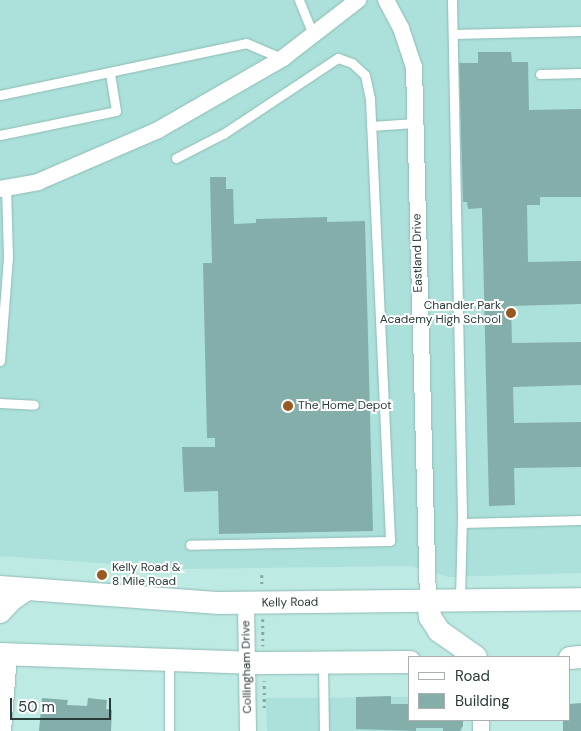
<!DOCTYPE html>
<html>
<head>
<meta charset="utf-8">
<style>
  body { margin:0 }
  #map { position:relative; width:581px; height:731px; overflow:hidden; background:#beeae4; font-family:"DM Sans",sans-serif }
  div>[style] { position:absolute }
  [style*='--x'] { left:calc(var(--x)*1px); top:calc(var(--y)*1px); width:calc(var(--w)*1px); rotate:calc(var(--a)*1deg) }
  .built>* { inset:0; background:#abe1da }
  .building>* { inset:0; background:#84aea9 }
  .path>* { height:2.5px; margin-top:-1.25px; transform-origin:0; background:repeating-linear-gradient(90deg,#84a5a1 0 2.5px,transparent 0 6.5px) }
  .roads { filter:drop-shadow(0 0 1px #8fbab4) drop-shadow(0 0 1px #8fbab4) }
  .lane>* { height:9px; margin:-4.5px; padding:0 4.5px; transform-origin:4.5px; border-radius:4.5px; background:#fff }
  .street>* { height:16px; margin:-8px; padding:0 8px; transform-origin:8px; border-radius:8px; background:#fff }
  .secondary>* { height:22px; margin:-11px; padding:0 11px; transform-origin:11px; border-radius:11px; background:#fff }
  .dots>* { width:14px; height:14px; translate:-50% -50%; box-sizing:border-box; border:2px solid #fff; border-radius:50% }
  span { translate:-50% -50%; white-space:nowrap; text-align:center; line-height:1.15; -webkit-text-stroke:4px #fff; paint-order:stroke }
  .street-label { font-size:12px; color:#283a38 }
  .poi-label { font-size:12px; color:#283a38 }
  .right { translate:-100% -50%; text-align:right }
  .left { translate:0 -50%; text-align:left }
  .legend { position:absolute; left:408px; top:656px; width:162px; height:65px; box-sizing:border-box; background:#fff; border:1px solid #a9b0af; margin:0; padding:6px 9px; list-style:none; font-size:15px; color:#283a38 }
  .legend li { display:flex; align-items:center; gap:10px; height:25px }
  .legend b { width:25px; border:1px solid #a9b0af }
  .scale { position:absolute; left:10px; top:698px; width:101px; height:22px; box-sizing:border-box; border:2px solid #283a38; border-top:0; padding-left:6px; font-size:15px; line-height:18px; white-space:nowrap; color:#283a38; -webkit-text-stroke:4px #fff; paint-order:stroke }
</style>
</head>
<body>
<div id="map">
  <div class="built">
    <i style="clip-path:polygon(0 0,581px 0,581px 573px,448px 577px,411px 566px,184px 569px,0 556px)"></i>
    <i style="clip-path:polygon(410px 697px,410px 720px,462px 720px,462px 731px,267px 731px,266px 698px)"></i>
  </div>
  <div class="building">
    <i style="clip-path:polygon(478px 52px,511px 52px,512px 62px,528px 62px,529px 110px,581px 109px,581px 197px,540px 197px,540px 205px,527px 205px,528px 262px,581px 261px,581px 304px,511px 306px,512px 343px,581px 342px,581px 385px,513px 387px,514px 423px,581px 422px,581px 467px,514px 468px,515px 505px,489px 506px,482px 208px,468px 209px,467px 202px,463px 202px,459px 63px,478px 63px)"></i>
    <i style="clip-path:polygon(210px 177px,226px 177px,226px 189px,233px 189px,234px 224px,256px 223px,256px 219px,327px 217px,327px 222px,365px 221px,373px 531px,219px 534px,218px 491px,184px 492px,182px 447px,215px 447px,215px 438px,207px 438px,203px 263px,212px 263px)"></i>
    <i style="clip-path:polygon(391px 696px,391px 704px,410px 704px,410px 720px,463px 720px,463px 726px,460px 731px,443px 731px,443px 728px,416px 728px,416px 731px,356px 729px,356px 697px)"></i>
    <i style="clip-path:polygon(42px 698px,68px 700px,67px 705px,87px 706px,88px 698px,107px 700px,106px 709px,112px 710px,111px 731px,39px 731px)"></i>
    <i style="clip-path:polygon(581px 703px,581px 731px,563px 731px,563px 720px,570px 720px,570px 704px)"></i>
  </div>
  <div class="path">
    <i style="--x:262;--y:575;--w:11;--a:90"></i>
    <i style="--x:263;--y:619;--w:27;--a:90"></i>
    <i style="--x:264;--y:708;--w:27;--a:-90"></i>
  </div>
  <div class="roads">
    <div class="lane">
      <i style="--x:299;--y:0;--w:38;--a:68"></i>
      <i style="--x:452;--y:0;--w:517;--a:88.89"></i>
      <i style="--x:462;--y:517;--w:84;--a:91.4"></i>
      <i style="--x:453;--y:34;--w:128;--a:-1.3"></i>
      <i style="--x:540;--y:74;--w:41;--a:-1.4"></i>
      <i style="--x:0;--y:95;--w:251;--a:-11.9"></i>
      <i style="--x:246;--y:43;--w:39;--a:23"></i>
      <i style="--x:371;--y:126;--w:44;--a:-3.9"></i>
      <i style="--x:0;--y:135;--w:118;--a:-11.7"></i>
      <i style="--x:116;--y:111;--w:39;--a:-99"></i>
      <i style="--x:176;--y:158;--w:53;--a:-27.1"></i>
      <i style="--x:223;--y:134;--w:138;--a:-33.5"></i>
      <i style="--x:338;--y:58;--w:15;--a:20"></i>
      <i style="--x:352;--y:63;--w:18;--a:43"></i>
      <i style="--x:365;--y:75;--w:25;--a:78"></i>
      <i style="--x:370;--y:99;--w:442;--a:87.4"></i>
      <i style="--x:390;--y:541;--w:200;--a:178.9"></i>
      <i style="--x:0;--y:361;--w:103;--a:-85.6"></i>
      <i style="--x:8;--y:258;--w:70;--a:-91.6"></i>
      <i style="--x:0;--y:403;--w:34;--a:3"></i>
      <i style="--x:462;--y:523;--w:119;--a:-1.4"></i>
      <i style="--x:169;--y:660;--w:71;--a:90"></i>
      <i style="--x:323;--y:663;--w:68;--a:89.2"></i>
    </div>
    <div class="street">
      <i style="--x:386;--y:0;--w:32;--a:62"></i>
      <i style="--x:401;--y:28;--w:41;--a:71.6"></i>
      <i style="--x:414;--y:67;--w:534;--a:88.5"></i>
      <i style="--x:0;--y:189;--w:39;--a:-10"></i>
      <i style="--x:38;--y:182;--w:131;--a:-23.4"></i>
      <i style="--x:158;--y:130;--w:144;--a:-29.9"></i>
      <i style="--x:283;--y:58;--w:95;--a:-37.7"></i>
      <i style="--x:246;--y:604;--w:127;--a:89.1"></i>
      <i style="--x:481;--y:720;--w:11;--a:90"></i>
      <i style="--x:3;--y:731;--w:76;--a:-85.5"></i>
    </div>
    <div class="secondary">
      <i style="--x:0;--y:587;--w:220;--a:4.2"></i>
      <i style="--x:219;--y:603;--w:362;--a:-0.6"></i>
      <i style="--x:428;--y:601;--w:16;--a:83"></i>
      <i style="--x:430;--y:617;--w:17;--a:57"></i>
      <i style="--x:439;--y:631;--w:45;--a:35.1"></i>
      <i style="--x:0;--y:612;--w:16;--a:-47"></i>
      <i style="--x:11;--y:600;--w:18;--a:-34"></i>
      <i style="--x:0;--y:654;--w:264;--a:2"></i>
      <i style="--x:264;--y:663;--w:146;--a:-0.4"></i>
      <i style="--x:570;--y:658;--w:11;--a:-5"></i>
    </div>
  </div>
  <div class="dots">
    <i style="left:511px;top:313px;background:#985921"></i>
    <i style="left:288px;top:406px;background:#985921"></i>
    <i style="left:102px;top:575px;background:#985921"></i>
  </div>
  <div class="street-label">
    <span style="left:418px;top:253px;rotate:-91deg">Eastland Drive</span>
    <span style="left:290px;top:603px;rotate:-1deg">Kelly Road</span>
    <span style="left:247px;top:667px;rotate:-91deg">Collingham Drive</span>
  </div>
  <div class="poi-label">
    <span class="right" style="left:501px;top:313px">Chandler Park<br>Academy High School</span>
    <span class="left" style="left:298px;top:406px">The Home Depot</span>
    <span class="left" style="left:112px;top:575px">Kelly Road &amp;<br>8 Mile Road</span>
  </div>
  <ul class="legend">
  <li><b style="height:6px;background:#fff"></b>Road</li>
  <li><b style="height:14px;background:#84aea9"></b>Building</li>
  </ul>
  <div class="scale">50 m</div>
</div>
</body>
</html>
